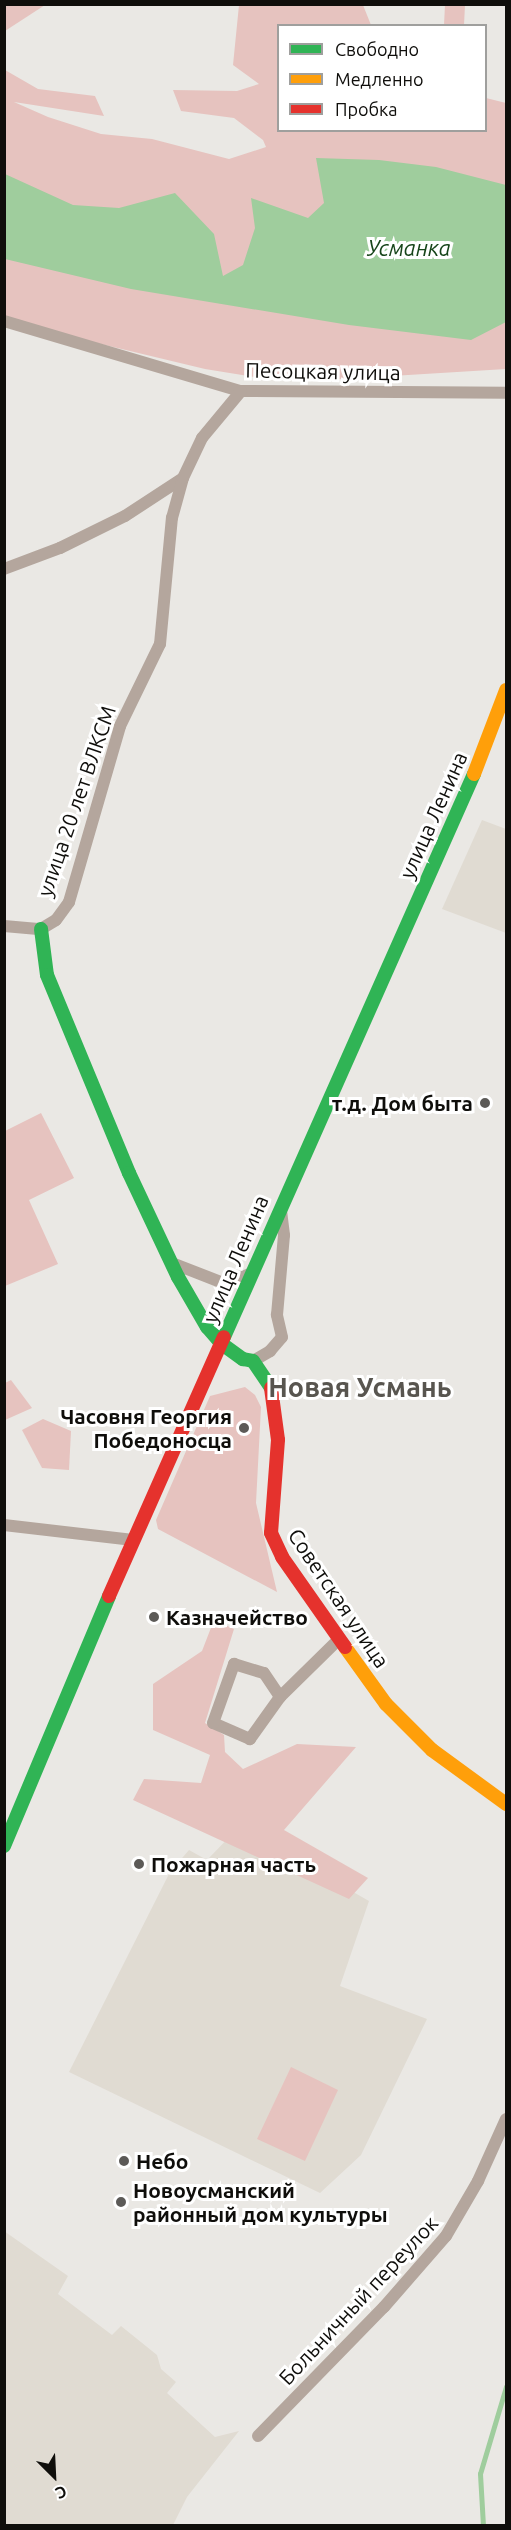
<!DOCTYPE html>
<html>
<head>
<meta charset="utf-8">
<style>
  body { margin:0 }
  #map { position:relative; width:511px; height:2530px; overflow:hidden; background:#eae8e4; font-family:Ubuntu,sans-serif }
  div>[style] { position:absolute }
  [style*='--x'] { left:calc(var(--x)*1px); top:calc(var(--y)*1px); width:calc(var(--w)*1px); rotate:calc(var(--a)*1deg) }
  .built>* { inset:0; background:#e0dbd2 }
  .green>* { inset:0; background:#e6c3bf }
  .water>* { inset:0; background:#9fcd9d }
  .stream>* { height:4.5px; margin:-2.25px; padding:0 2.25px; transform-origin:2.25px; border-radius:2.25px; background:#9fcd9d }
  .street>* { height:12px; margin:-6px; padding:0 6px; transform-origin:6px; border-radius:6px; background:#b4a69d }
  .fast>* { height:14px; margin:-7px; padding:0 7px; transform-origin:7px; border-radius:7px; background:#30b455 }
  .slow>* { height:14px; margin:-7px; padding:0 7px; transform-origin:7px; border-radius:7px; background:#ff9f0a }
  .jam>* { height:14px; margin:-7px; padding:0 7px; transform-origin:7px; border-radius:7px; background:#e5322d }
  .dots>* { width:16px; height:16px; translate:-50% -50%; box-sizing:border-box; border:3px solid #fff; border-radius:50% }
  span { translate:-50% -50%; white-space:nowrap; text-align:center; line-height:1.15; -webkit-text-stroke:6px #fff; paint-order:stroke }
  .street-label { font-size:21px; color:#0f0e0b }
  .poi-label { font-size:21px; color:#0f0e0b; font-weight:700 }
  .right { translate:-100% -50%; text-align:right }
  .left { translate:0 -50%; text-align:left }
  .water-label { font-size:22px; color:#17451a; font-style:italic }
  .district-label { font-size:27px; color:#58554f; font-weight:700 }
  .frame { position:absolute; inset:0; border:6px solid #0f0e0b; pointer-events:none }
  .legend { position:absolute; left:277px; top:24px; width:210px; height:108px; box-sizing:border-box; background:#fff; border:2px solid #9f9f9d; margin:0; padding:8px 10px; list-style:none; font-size:18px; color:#0f0e0b }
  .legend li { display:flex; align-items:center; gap:12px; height:30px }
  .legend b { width:30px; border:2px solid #9f9f9d }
  .north { position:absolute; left:24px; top:2446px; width:60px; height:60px; -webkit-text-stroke:4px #fff; paint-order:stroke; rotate:156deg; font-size:16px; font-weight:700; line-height:24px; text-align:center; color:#0f0e0b }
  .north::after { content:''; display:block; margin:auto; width:21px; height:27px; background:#0f0e0b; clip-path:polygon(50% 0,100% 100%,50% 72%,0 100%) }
</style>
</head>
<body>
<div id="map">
  <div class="built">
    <i style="clip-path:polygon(482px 820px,506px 829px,506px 933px,442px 909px)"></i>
    <i style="clip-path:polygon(239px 1827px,369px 1901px,340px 1986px,427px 2019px,361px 2155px,320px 2193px,69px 2072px,170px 1872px,189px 1850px,207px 1860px)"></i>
    <i style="clip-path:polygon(4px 2231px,68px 2276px,58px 2294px,112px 2335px,121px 2326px,157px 2355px,161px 2369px,176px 2382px,167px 2393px,215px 2437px,239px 2431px,187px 2497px,173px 2525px,5px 2525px)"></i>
  </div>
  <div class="green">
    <i style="clip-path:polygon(5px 4px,45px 4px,45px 5px,5px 31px)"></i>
    <i style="clip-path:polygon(239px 5px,363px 5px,371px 25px,278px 26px,278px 130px,486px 130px,486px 98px,506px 103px,506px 369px,310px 381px,261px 378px,205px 369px,5px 321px,5px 70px,38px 89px,95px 96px,104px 116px,14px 102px,48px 117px,101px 134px,152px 139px,229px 159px,266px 147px,263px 140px,234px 118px,181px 111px,173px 90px,237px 91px,259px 84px,233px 65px)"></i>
    <i style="clip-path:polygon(445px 5px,465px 5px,464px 25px,444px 25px)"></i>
    <i style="clip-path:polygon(41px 1113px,74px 1178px,29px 1200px,58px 1264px,5px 1286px,5px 1131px)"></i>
    <i style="clip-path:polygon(11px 1380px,32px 1408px,5px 1420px,5px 1383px)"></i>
    <i style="clip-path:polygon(245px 1387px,255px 1395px,261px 1407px,256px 1503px,277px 1592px,158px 1529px,156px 1520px,210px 1396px)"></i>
    <i style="clip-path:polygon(43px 1419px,71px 1431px,69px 1470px,42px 1468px,22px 1430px)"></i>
    <i style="clip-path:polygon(214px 1620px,234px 1629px,205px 1723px,224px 1735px,225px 1752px,243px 1769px,297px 1744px,356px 1747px,284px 1830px,368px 1878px,349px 1899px,133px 1800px,144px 1779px,201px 1783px,210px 1755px,153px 1730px,153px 1684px,202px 1651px)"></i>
    <i style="clip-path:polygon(291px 2067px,338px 2090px,305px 2161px,257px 2139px)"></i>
  </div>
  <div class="water">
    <i style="clip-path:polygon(316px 158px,379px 160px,436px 167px,506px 185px,506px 322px,471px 340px,349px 325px,131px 289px,5px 259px,5px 174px,73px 205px,119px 208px,175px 193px,214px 234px,223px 276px,243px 265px,255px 228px,251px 198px,308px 218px,324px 203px)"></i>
  </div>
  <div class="stream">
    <i style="--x:483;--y:2526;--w:52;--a:-93.3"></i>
    <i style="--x:480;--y:2474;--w:91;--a:-73.4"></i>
  </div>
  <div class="street">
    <i style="--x:4;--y:321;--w:247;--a:16.5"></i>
    <i style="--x:241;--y:391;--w:265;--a:0.4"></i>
    <i style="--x:4;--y:569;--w:60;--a:-20.6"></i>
    <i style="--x:60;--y:548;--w:72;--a:-26.2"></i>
    <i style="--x:125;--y:516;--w:69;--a:-33.2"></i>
    <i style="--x:4;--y:926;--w:37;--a:5"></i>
    <i style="--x:41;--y:929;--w:17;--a:-31"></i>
    <i style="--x:56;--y:920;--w:22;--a:-54"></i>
    <i style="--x:69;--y:902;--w:183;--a:-73.8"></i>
    <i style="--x:120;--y:726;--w:91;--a:-64"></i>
    <i style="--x:160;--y:644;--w:127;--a:-84.6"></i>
    <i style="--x:172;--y:518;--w:41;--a:-74.6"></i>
    <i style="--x:183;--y:478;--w:44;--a:-64.6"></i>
    <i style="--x:202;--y:438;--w:61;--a:-50.3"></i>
    <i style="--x:172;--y:1263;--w:58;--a:21.3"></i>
    <i style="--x:226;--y:1284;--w:28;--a:-23"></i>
    <i style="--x:253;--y:1361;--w:20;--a:-30"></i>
    <i style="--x:270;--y:1351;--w:18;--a:-49"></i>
    <i style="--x:282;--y:1337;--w:23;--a:-103"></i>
    <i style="--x:277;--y:1315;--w:80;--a:-85"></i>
    <i style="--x:284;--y:1235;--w:25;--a:-97"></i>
    <i style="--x:4;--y:1525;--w:130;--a:6.6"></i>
    <i style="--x:280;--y:1697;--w:52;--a:125.5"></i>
    <i style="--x:250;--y:1739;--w:40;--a:-156.6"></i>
    <i style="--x:213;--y:1723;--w:63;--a:-70.4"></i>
    <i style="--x:234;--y:1664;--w:31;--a:17"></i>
    <i style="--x:264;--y:1673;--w:29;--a:56"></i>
    <i style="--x:280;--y:1697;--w:81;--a:-44.5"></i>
    <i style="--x:258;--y:2436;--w:180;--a:-45.7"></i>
    <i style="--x:384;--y:2307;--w:94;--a:-48.9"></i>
    <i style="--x:446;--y:2236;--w:64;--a:-59.8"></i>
    <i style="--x:478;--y:2181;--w:68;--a:-65.7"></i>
  </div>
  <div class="fast">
    <i style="--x:41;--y:929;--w:46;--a:82.6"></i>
    <i style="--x:47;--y:975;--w:214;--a:67.5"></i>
    <i style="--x:129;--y:1173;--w:115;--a:64.8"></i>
    <i style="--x:178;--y:1277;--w:58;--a:59.9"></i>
    <i style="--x:207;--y:1327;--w:23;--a:49"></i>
    <i style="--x:222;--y:1344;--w:26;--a:36"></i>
    <i style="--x:243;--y:1359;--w:10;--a:11"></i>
    <i style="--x:253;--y:1361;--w:32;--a:56"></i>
    <i style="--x:224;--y:1337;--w:616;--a:-66.06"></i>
    <i style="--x:4;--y:1846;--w:271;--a:-67.2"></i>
  </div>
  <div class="slow">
    <i style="--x:474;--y:774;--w:90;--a:-69.1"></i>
    <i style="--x:345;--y:1647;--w:70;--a:54.3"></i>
    <i style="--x:386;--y:1704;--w:65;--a:45"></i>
    <i style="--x:432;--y:1750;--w:92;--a:36.1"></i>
  </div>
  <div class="jam">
    <i style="--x:271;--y:1388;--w:52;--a:82.3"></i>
    <i style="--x:278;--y:1440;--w:93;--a:94.3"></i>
    <i style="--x:271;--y:1533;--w:26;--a:65"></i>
    <i style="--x:282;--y:1557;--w:110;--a:55"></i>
    <i style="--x:109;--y:1596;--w:283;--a:-66.1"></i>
  </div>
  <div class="dots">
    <i style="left:485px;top:1103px;background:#5c5a57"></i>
    <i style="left:244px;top:1428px;background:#5c5a57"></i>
    <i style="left:154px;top:1617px;background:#5c5a57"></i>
    <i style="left:139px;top:1864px;background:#5c5a57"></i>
    <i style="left:124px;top:2161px;background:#5c5a57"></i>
    <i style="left:121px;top:2202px;background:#5c5a57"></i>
  </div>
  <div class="street-label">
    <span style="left:323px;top:371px;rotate:1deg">Песоцкая улица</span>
    <span style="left:76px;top:801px;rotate:-71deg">улица 20 лет ВЛКСМ</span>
    <span style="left:433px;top:815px;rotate:-66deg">улица Ленина</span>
    <span style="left:235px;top:1259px;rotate:-67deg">улица Ленина</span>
    <span style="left:339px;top:1598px;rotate:56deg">Советская улица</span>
    <span style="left:358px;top:2300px;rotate:-47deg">Больничный переулок</span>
  </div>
  <div class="poi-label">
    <span class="right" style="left:473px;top:1103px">т.д. Дом быта</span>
    <span class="right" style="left:232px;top:1428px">Часовня Георгия<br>Победоносца</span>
    <span class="left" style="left:166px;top:1617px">Казначейство</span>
    <span class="left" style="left:151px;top:1864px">Пожарная часть</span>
    <span class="left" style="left:136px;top:2161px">Небо</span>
    <span class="left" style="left:133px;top:2202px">Новоусманский<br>районный дом культуры</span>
  </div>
  <div class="water-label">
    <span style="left:409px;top:248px">Усманка</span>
  </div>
  <div class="district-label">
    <span style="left:360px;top:1388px">Новая Усмань</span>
  </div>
  <div class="frame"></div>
  <ul class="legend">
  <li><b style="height:8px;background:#30b455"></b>Свободно</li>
  <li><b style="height:8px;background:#ff9f0a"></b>Медленно</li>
  <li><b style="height:8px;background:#e5322d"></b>Пробка</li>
  </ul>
  <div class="north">С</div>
</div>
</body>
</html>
